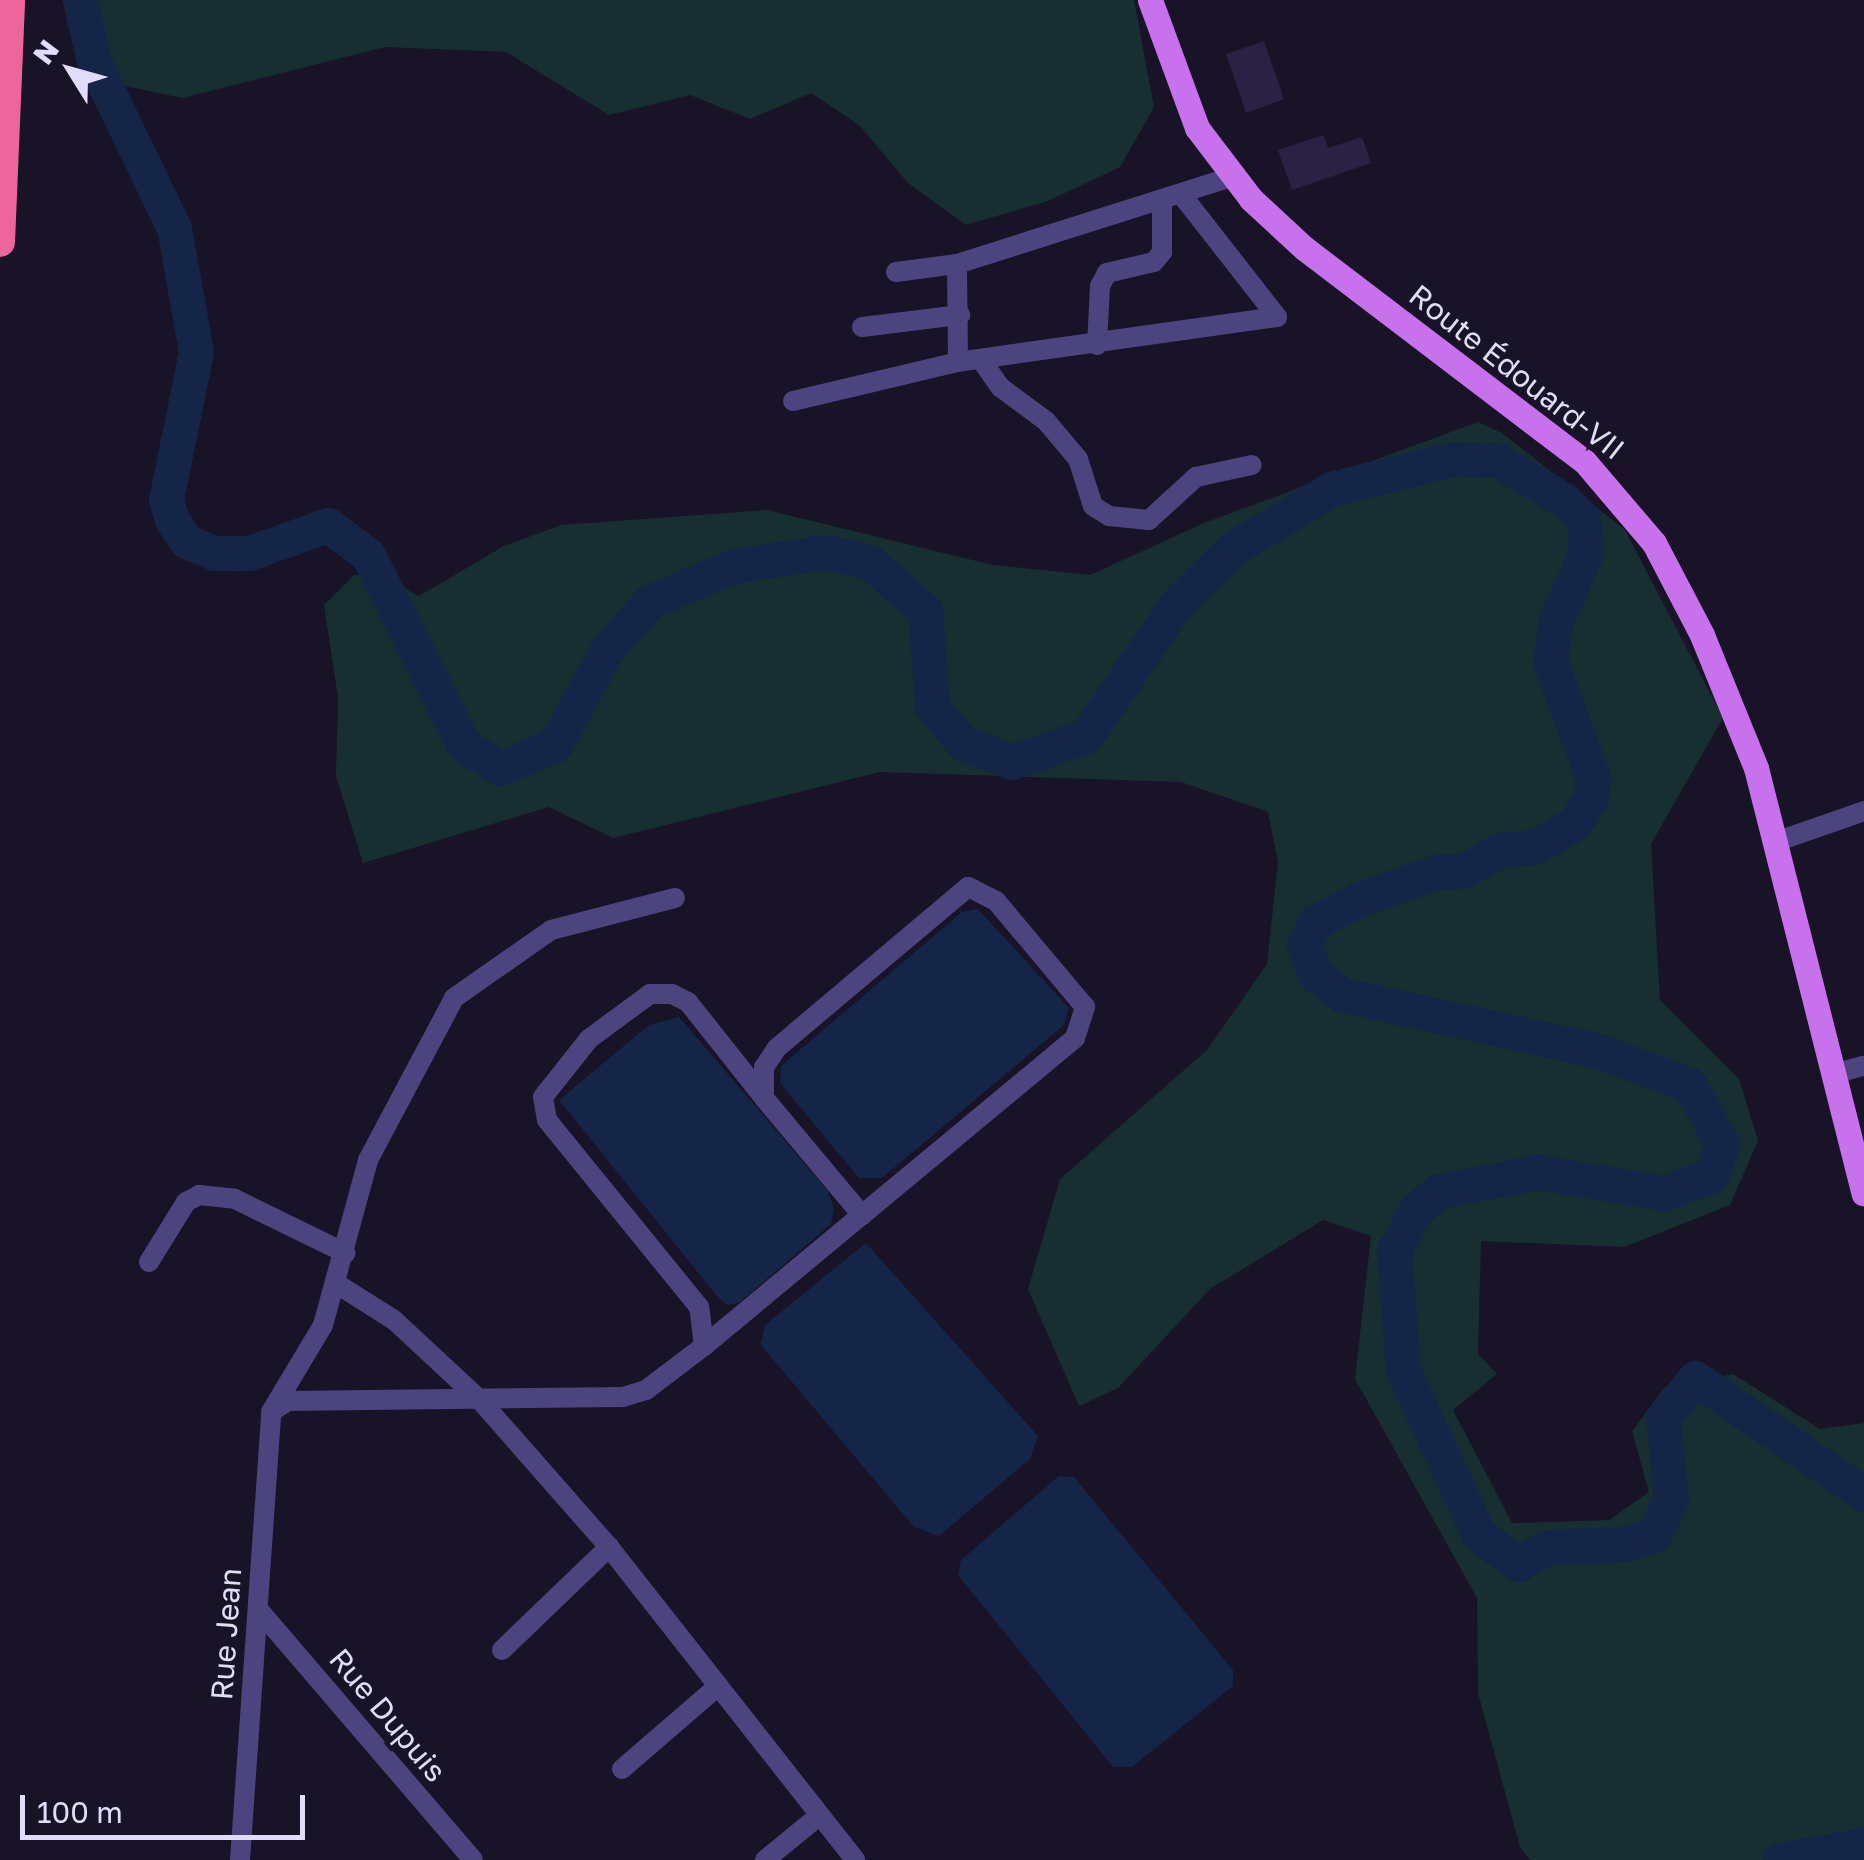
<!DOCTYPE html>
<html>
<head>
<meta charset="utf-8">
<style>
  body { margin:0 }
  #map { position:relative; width:1864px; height:1860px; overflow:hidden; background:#181326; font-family:"Golos Text",sans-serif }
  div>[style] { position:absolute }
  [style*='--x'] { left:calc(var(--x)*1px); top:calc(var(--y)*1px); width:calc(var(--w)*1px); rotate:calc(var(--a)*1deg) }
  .green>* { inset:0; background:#172f30 }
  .water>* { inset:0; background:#152548 }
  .river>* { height:35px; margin:-17.5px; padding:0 17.5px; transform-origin:17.5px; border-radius:17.5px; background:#152548 }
  .building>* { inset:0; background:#2b2145 }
  .minor>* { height:20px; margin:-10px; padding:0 10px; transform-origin:10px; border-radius:10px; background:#4b447f }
  .major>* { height:25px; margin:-12.5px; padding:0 12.5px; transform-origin:12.5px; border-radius:12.5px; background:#c871ed }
  .highway>* { height:30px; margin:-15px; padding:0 15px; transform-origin:15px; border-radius:15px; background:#ec669c }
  span { translate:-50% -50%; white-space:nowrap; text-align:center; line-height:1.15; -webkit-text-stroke:9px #181326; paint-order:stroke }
  .street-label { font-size:30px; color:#e2dcfb }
  .north { position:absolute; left:20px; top:20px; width:100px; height:100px; -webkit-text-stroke:8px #181326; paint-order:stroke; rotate:307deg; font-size:28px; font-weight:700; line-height:40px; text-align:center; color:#e2dcfb }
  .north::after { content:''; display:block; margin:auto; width:35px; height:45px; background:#e2dcfb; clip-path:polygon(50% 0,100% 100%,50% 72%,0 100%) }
  .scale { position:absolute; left:20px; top:1795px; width:285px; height:45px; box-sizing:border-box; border:5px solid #e2dcfb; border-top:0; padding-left:12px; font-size:30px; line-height:35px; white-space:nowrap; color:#e2dcfb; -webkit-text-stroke:8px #181326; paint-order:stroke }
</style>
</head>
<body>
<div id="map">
  <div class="green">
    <i style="clip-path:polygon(74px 0,1134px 0,1154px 107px,1120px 167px,1048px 201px,966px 225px,908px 183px,859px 125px,811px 93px,750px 119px,690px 95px,609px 115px,506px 52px,385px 47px,182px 98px,120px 85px)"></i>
    <i style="clip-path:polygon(1478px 422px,1502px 433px,1625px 530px,1723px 718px,1651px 844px,1660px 1000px,1739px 1079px,1758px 1141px,1730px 1205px,1624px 1247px,1481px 1241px,1478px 1354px,1497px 1374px,1453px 1410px,1512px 1523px,1609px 1520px,1649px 1492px,1632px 1431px,1665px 1387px,1733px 1374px,1820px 1429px,1864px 1423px,1864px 1860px,1530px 1860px,1520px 1847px,1478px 1693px,1477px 1598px,1355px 1379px,1371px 1236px,1323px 1220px,1210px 1289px,1118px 1388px,1079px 1406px,1028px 1289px,1060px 1179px,1207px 1050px,1267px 964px,1278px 862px,1268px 812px,1181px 782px,880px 772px,613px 838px,549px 807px,363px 863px,336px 776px,338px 697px,324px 605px,354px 575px,382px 576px,419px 596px,504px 546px,561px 525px,767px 510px,993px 565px,1090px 575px,1204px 523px)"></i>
  </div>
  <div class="water">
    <i style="clip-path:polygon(978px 909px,1069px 1008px,1064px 1025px,882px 1178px,859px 1178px,780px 1083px,782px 1065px,962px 912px)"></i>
    <i style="clip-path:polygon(679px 1017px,828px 1191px,834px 1209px,831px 1224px,739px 1303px,727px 1305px,717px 1296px,559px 1100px,649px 1025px)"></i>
    <i style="clip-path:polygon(866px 1243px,1038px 1436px,1030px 1459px,939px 1536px,914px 1527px,761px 1345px,765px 1325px)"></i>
    <i style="clip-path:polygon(1059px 1476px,1074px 1477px,1233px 1670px,1233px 1686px,1132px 1767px,1113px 1767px,958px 1575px,961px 1560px)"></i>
  </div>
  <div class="river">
    <i style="--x:80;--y:0;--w:64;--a:77.3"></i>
    <i style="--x:94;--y:62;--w:184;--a:64.3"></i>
    <i style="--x:174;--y:228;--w:126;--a:79.9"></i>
    <i style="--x:196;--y:352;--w:151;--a:101.5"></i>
    <i style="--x:166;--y:500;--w:21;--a:73"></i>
    <i style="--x:172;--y:520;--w:25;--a:56"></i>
    <i style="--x:186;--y:541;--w:30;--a:23"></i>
    <i style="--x:214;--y:553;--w:35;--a:0"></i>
    <i style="--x:249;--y:553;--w:84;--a:-19.5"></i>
    <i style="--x:328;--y:525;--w:50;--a:36.9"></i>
    <i style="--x:368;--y:555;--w:213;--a:63.2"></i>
    <i style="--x:464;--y:745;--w:43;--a:32.6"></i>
    <i style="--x:500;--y:768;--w:60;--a:-22.7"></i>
    <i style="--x:555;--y:745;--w:108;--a:-61.3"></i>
    <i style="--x:607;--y:650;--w:64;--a:-48.8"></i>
    <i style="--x:649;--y:602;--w:91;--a:-23.2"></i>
    <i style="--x:733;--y:566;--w:93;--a:-8.7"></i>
    <i style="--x:825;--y:552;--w:44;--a:11.8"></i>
    <i style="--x:868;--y:561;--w:75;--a:40.7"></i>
    <i style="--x:925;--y:610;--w:97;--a:85.9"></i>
    <i style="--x:932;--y:707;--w:46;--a:49.4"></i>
    <i style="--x:962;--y:742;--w:54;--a:21.8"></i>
    <i style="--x:1012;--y:762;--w:78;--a:-19.4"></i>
    <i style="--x:1086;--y:736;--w:164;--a:-55.4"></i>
    <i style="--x:1179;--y:601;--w:74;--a:-44.5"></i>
    <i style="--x:1232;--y:549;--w:116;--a:-31.2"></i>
    <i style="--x:1331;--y:489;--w:125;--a:-13.9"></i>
    <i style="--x:1452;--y:459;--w:45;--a:1.3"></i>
    <i style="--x:1497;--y:460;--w:78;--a:30.8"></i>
    <i style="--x:1564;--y:500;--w:28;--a:45"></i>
    <i style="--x:1584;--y:520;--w:33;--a:87"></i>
    <i style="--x:1586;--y:553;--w:73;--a:114.1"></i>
    <i style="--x:1556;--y:620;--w:41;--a:98.3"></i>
    <i style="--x:1550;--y:661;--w:125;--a:69.8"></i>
    <i style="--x:1593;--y:778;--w:21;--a:95"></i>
    <i style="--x:1591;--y:799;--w:30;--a:124"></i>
    <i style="--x:1574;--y:824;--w:45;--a:149.5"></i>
    <i style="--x:1535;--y:847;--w:35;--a:175"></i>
    <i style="--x:1500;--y:850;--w:43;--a:150.4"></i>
    <i style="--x:1463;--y:871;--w:27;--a:178"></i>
    <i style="--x:1436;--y:872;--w:83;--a:160.3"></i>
    <i style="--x:1358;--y:900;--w:48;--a:152.9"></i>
    <i style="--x:1315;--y:922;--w:26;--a:115"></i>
    <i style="--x:1304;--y:946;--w:31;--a:68"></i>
    <i style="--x:1316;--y:975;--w:34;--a:37"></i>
    <i style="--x:1343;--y:995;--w:262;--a:12.3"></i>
    <i style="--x:1599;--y:1051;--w:97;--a:20.5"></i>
    <i style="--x:1690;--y:1085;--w:67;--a:61.5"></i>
    <i style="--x:1722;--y:1144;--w:33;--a:108"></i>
    <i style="--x:1712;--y:1175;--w:51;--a:159.4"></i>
    <i style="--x:1664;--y:1193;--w:128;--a:-170.5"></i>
    <i style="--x:1538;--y:1172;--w:101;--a:169.1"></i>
    <i style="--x:1439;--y:1191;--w:28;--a:141"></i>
    <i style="--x:1417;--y:1209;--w:48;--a:118.7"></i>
    <i style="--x:1394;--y:1251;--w:119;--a:85.7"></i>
    <i style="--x:1403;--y:1370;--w:182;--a:65.3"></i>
    <i style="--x:1479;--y:1535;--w:49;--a:36.6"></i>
    <i style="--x:1518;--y:1564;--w:34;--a:-30"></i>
    <i style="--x:1548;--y:1547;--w:76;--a:-2.3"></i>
    <i style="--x:1624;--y:1544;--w:32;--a:-18"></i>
    <i style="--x:1654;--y:1534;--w:39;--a:-64"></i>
    <i style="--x:1671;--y:1499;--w:82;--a:-95.6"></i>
    <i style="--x:1663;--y:1417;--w:50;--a:-50.6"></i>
    <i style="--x:1695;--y:1378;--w:205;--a:34.5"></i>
    <i style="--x:1780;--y:1860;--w:85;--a:-10.1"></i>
  </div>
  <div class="building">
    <i style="clip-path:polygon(1264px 41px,1284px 99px,1246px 113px,1226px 54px)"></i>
    <i style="clip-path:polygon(1323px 135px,1328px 148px,1362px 137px,1371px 163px,1292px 190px,1278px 150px)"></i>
  </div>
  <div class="minor">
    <i style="--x:1181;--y:194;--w:156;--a:52"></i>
    <i style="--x:1277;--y:317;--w:322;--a:172"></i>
    <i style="--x:958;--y:362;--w:98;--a:-90.6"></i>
    <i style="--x:957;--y:264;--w:287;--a:-17.6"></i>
    <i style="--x:896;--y:272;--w:62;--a:-7.5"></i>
    <i style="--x:862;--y:327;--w:99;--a:-7"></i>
    <i style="--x:1097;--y:345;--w:59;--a:-87.1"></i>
    <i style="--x:1100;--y:286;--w:15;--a:-62"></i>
    <i style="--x:1107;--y:273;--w:48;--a:-13.2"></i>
    <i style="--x:1154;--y:262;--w:13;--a:-51"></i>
    <i style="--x:1162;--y:252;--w:51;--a:-90"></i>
    <i style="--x:982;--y:361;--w:32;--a:55"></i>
    <i style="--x:1000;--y:387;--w:57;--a:36.5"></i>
    <i style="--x:1046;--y:421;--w:50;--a:49.9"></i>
    <i style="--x:1078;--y:459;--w:49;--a:72.3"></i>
    <i style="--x:1093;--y:506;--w:19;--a:32"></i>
    <i style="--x:1109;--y:516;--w:40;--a:5.7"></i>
    <i style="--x:1149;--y:520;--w:64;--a:-42.5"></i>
    <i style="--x:1196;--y:477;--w:57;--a:-12.1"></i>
    <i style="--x:793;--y:401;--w:170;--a:-13.3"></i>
    <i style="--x:1778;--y:841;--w:91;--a:-19.2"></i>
    <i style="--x:1837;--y:1073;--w:28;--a:-15"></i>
    <i style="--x:149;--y:1262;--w:70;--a:-58.3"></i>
    <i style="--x:186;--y:1202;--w:15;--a:-28"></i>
    <i style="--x:199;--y:1195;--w:36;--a:6"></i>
    <i style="--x:235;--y:1199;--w:123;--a:26.1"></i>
    <i style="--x:337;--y:1284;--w:67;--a:32.3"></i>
    <i style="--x:394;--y:1320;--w:116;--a:42.9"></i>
    <i style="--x:479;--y:1399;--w:197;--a:48.7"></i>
    <i style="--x:609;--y:1547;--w:398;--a:51.8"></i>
    <i style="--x:704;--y:1346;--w:205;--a:-39.7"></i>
    <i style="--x:862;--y:1215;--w:277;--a:-39.7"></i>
    <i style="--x:1075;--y:1038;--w:33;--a:-72"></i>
    <i style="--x:1085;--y:1007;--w:138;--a:-130"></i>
    <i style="--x:996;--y:901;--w:31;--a:-153"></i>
    <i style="--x:968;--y:887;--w:250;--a:139.9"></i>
    <i style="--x:777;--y:1048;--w:23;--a:124"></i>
    <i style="--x:764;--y:1067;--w:31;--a:90"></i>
    <i style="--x:764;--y:1098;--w:153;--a:50.1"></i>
    <i style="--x:271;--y:1412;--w:20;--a:-33"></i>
    <i style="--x:288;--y:1401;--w:335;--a:-0.7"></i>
    <i style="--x:623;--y:1397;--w:24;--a:-17"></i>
    <i style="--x:646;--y:1390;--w:73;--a:-37.2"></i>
    <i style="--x:704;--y:1346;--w:39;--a:-97"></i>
    <i style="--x:699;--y:1307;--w:241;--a:-129.1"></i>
    <i style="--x:547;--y:1120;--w:23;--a:-100"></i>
    <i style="--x:543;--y:1097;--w:74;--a:-51.6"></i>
    <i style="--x:589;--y:1039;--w:76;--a:-36.4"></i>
    <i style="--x:650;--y:994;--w:22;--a:0"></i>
    <i style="--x:672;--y:994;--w:18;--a:27"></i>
    <i style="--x:688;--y:1002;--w:122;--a:51.6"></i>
    <i style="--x:258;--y:1609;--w:330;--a:49.4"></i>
    <i style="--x:502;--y:1650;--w:149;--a:-43.9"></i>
    <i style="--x:622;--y:1769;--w:127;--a:-40.8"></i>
    <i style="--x:240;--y:1860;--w:449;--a:-86"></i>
    <i style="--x:271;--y:1412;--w:101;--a:-59.1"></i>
    <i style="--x:323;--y:1325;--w:171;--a:-74.7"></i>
    <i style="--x:368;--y:1160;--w:183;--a:-62"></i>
    <i style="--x:454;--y:998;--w:118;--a:-35"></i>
    <i style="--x:551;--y:930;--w:128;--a:-14.5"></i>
    <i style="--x:765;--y:1860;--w:71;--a:-39.3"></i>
  </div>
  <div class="major">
    <i style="--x:1150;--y:0;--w:136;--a:69.8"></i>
    <i style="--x:1197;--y:128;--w:89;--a:52.7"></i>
    <i style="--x:1251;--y:199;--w:72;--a:42.8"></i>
    <i style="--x:1304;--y:248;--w:353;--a:37.3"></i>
    <i style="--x:1585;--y:462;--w:106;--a:49.6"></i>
    <i style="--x:1654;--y:543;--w:104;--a:62.4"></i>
    <i style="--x:1702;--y:635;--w:144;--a:67.9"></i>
    <i style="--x:1756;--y:768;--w:439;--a:75.8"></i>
  </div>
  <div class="highway">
    <i style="--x:0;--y:242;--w:242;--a:-87.6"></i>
  </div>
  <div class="street-label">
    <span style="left:1517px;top:372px;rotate:38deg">Route Édouard-VII</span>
    <span style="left:226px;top:1634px;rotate:-86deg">Rue Jean</span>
    <span style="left:388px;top:1715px;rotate:50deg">Rue Dupuis</span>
  </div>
  <div class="north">N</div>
  <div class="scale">100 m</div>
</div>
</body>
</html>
